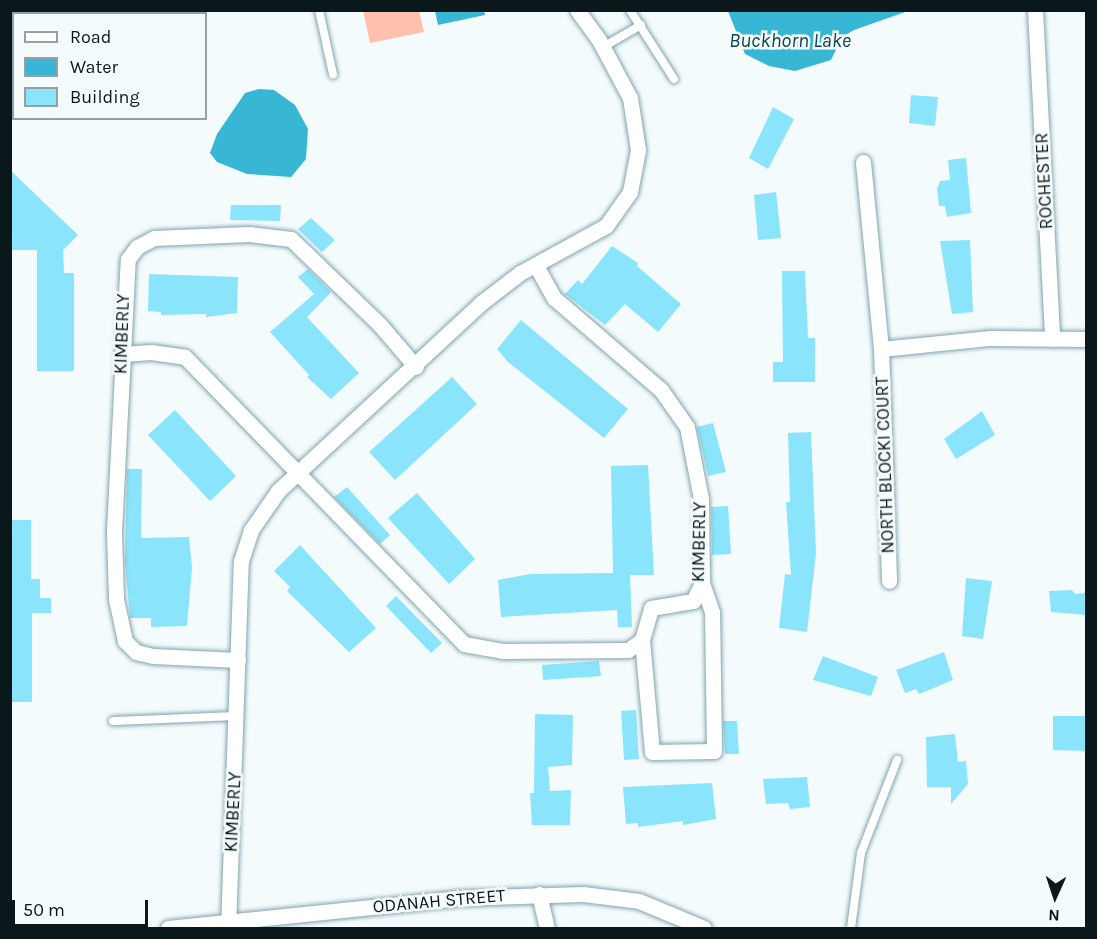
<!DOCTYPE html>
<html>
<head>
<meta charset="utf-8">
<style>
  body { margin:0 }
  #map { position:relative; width:1097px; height:939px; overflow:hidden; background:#f4fbfd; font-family:Karla,sans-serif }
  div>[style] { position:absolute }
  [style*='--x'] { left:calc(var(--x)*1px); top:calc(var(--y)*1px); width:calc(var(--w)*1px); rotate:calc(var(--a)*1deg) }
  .green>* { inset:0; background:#ffc1ae }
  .water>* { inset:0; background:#37b7d4 }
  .building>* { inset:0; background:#8ae4fb }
  .roads { filter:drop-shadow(0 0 2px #82a4ae) drop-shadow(0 0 2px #82a4ae) }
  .service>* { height:8px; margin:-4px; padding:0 4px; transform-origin:4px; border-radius:4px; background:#fff }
  .minor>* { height:15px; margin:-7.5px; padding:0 7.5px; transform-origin:7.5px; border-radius:7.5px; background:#fff }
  span { translate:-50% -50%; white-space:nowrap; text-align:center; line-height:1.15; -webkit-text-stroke:5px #f4fbfd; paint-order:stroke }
  .street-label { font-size:18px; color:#0a171b }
  .water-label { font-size:20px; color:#0c4450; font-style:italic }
  .frame { position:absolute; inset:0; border:12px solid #0a171b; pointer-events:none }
  .legend { position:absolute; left:12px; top:12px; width:195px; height:108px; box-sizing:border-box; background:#f4fbfd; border:2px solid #96a0a3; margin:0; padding:8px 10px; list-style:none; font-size:18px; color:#0a171b }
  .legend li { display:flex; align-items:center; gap:12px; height:30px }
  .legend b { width:30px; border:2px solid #96a0a3 }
  .north { position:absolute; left:1025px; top:867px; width:60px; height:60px; -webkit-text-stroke:4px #f4fbfd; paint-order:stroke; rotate:183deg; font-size:16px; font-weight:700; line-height:24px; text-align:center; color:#0a171b }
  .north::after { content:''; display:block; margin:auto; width:21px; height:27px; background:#0a171b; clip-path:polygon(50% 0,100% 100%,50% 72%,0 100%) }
  .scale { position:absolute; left:12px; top:900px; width:136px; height:27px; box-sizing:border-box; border:3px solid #0a171b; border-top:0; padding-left:8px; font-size:18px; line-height:21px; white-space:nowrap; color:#0a171b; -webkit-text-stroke:4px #f4fbfd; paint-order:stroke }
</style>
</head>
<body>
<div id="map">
  <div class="green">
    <i style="clip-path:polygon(363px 11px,419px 11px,424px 32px,370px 43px)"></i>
  </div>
  <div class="water">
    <i style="clip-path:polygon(435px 11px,484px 11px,485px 15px,438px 25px)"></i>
    <i style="clip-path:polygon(728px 11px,728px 10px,908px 11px,854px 30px,842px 37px,831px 60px,795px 71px,769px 66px,745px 54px)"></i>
    <i style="clip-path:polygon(259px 89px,274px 90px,295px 105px,308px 129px,306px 159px,291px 177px,247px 174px,217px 162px,210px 153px,217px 134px,245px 93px)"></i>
  </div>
  <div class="building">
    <i style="clip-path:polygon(911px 95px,938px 97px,935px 126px,909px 123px)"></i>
    <i style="clip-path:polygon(773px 107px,794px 119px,768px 169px,749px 158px)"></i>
    <i style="clip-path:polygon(966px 158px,971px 213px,947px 217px,945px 206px,939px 206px,937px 189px,940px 181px,950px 180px,948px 160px)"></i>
    <i style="clip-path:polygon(10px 170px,78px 235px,63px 250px,64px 273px,74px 273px,74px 371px,37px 371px,37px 250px,10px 250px)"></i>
    <i style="clip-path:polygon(776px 192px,781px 238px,758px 240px,754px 195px)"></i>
    <i style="clip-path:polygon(231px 205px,281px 205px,280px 221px,230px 220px)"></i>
    <i style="clip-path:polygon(311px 218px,335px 240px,322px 252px,298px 229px)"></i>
    <i style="clip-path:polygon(970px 240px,973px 312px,952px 314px,940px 241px)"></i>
    <i style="clip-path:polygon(612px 246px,638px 263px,637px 266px,681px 304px,658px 332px,625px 304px,605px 325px,565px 294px,578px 280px,582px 284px)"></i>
    <i style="clip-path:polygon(308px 269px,331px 292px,307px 317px,359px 373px,331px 399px,307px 377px,309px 375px,270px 332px,314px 294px,298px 277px)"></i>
    <i style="clip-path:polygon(782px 271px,805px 271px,808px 338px,815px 338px,815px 382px,773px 382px,773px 362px,783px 362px)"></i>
    <i style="clip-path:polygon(149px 274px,238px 277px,237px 313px,206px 317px,206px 314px,161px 315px,161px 312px,148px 311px)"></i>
    <i style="clip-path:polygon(521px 320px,628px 409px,604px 438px,508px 362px,497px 349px)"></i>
    <i style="clip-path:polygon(452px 377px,477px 404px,395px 480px,369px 452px)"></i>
    <i style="clip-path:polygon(175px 410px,236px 476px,210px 501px,148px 435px)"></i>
    <i style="clip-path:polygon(982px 411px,995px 435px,956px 459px,944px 439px)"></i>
    <i style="clip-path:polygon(713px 423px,726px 472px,708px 476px,697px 427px)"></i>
    <i style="clip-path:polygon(811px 432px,816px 553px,807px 632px,779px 628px,785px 574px,791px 575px,786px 502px,790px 502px,788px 433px)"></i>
    <i style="clip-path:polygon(648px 465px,654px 575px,630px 575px,632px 627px,618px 627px,617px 610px,501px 617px,498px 580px,530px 574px,613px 573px,611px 466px)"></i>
    <i style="clip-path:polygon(127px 469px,142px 469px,141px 538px,189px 537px,192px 568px,187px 626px,151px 627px,151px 618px,130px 618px,125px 562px)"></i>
    <i style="clip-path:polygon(347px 487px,390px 535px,380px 544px,334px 497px)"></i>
    <i style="clip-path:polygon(417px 493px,475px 559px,449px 584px,388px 518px)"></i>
    <i style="clip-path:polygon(728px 506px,731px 554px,712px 555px,711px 507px)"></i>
    <i style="clip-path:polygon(10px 520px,31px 520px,31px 579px,40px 579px,40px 598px,51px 598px,51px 613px,32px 613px,32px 702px,10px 702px)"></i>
    <i style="clip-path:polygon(300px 545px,376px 628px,349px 652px,287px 591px,290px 587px,274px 571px)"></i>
    <i style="clip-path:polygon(966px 578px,992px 581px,983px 639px,962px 636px)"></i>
    <i style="clip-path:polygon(1072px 590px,1075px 594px,1086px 593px,1086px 615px,1051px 612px,1049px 591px)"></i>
    <i style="clip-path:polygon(396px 596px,442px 643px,431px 653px,386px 606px)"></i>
    <i style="clip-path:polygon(944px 652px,953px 680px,919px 694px,916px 689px,905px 693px,896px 670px)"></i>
    <i style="clip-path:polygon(823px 656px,878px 677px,871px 696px,813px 680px)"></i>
    <i style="clip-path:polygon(599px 661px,601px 676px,543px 680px,542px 665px)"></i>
    <i style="clip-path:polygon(636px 710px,639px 759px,624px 760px,621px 711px)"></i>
    <i style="clip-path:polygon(535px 714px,573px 715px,572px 765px,548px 767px,550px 791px,571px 790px,570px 825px,532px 825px,530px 793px,534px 793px)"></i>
    <i style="clip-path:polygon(1053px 716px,1086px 716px,1086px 751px,1053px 750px)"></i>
    <i style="clip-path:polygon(723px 721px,737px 721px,739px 754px,725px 754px)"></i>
    <i style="clip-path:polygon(955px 734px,958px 762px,966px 761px,968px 784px,951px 804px,951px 787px,927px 787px,926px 737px)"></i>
    <i style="clip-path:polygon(807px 777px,810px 807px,790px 809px,788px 803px,766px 804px,763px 779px)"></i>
    <i style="clip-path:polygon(712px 783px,716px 819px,683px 825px,683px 821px,638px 827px,638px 823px,626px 824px,623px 787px)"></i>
  </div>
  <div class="roads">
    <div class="service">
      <i style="--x:319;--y:10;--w:66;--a:77.7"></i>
      <i style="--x:630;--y:10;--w:82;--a:57.5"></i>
      <i style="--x:603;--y:47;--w:44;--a:-30.1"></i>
      <i style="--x:113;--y:721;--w:124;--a:-2.3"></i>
      <i style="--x:851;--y:928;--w:76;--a:-82.4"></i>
      <i style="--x:861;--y:853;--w:100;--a:-68.8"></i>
    </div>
    <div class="minor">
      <i style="--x:1035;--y:10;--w:329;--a:87"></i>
      <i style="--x:863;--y:162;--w:188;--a:84.5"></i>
      <i style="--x:881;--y:349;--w:232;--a:88"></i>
      <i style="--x:881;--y:349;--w:110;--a:-5.8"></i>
      <i style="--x:990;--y:338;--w:96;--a:0.6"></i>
      <i style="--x:122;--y:354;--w:29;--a:-4"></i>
      <i style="--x:151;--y:352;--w:34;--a:8"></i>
      <i style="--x:185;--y:357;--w:400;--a:45.8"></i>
      <i style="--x:464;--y:644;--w:39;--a:10"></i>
      <i style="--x:502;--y:651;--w:126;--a:-0.5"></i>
      <i style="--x:628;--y:650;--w:17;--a:-36"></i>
      <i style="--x:642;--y:640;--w:33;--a:-74"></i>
      <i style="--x:651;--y:608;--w:43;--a:-9.5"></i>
      <i style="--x:693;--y:601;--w:20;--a:-63"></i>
      <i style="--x:702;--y:583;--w:84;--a:-90.7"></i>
      <i style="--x:701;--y:499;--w:73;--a:-101"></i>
      <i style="--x:687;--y:427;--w:45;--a:-125.1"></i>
      <i style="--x:661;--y:390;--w:141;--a:-139.3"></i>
      <i style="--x:554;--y:298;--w:38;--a:-119"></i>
      <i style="--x:642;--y:640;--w:112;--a:84.9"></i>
      <i style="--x:652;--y:752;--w:62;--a:-0.9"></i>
      <i style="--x:714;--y:751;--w:139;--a:-90.8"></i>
      <i style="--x:712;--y:612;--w:31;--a:-109"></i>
      <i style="--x:238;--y:660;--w:85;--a:-177.3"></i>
      <i style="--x:153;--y:656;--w:17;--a:-167"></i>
      <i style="--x:136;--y:652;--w:16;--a:-135"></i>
      <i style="--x:125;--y:641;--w:43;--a:-102.1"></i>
      <i style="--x:116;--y:599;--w:68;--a:-91.7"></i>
      <i style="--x:114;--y:531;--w:272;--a:-87.1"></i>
      <i style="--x:128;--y:259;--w:15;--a:-53"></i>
      <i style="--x:137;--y:247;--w:19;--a:-28"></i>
      <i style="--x:154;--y:238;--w:95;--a:-2.4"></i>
      <i style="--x:249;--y:234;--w:42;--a:6.8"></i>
      <i style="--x:291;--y:239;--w:124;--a:44"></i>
      <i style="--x:380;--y:325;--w:55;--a:49.4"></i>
      <i style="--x:539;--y:894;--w:35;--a:77"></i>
      <i style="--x:168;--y:928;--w:290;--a:-5.9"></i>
      <i style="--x:456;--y:898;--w:127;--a:-1.8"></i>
      <i style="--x:583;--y:894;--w:56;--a:7.1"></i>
      <i style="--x:639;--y:901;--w:70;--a:22.6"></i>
      <i style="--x:228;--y:928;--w:367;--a:-88"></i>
      <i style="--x:241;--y:561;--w:33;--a:-72"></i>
      <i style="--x:251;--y:530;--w:47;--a:-55.3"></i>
      <i style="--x:278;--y:491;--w:277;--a:-42.8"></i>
      <i style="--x:481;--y:303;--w:49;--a:-37.6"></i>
      <i style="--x:520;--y:273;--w:98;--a:-28.7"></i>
      <i style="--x:606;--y:226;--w:42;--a:-54.8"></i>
      <i style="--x:630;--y:192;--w:43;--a:-79.2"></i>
      <i style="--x:638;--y:150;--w:53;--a:-98.7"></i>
      <i style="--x:630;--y:98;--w:66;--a:-118.1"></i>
      <i style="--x:599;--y:40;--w:37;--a:-126"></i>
    </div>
  </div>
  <div class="street-label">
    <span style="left:1044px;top:181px;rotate:-93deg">ROCHESTER</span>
    <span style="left:122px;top:334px;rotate:-88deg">KIMBERLY</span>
    <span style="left:885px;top:465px;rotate:-92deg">NORTH BLOCKI COURT</span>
    <span style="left:699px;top:542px;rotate:-89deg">KIMBERLY</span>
    <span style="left:233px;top:812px;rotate:-87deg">KIMBERLY</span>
    <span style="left:439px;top:901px;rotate:-5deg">ODANAH STREET</span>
  </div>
  <div class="water-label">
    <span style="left:790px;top:40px">Buckhorn Lake</span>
  </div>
  <div class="frame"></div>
  <ul class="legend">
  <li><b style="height:8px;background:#fff"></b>Road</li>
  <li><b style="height:16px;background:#37b7d4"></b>Water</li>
  <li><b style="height:16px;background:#8ae4fb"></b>Building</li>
  </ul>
  <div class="north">N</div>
  <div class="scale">50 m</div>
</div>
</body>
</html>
